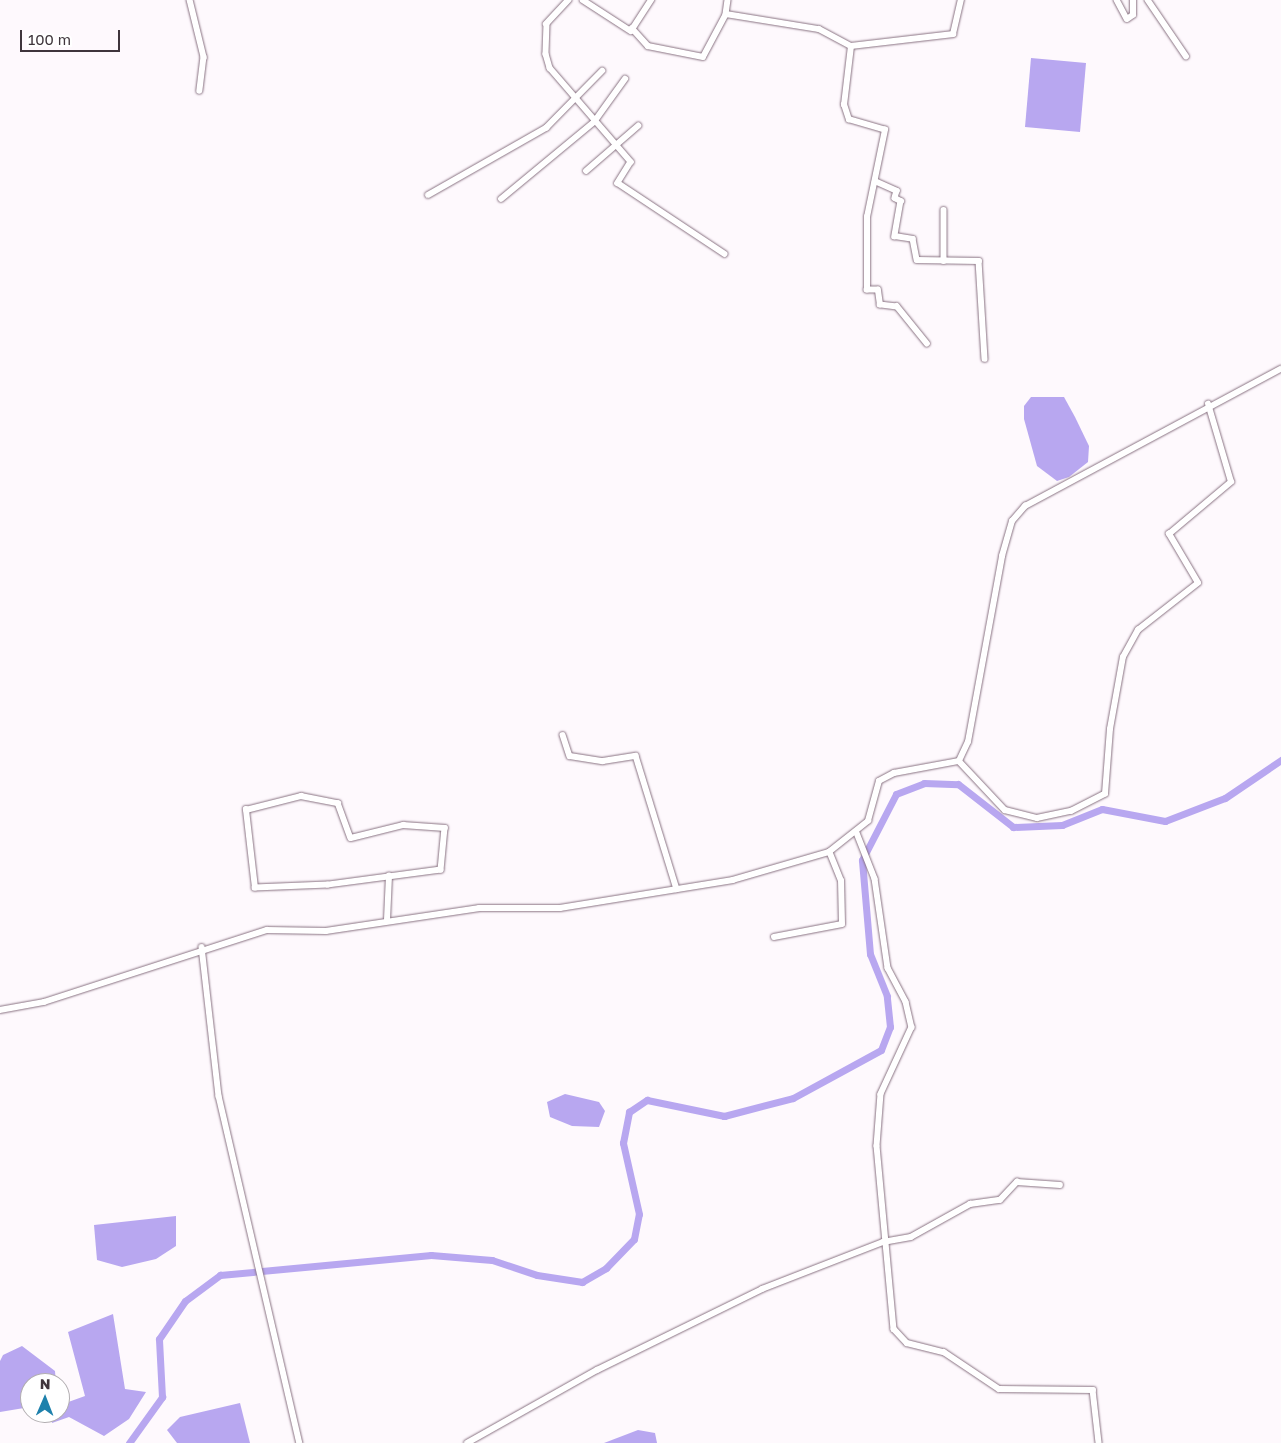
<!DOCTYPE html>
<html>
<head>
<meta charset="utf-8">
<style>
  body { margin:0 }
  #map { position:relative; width:1281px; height:1443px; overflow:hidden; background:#fef9fd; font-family:"Golos Text",sans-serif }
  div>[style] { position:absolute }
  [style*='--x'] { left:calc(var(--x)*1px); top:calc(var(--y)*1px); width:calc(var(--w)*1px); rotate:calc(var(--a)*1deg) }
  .water>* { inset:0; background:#b8a7f0 }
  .canal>* { height:7px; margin:-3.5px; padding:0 3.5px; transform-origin:3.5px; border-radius:3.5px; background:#b8a7f0 }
  .roads { filter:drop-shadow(0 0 1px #897282) drop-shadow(0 0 1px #897282) }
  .minor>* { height:5.5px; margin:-2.75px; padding:0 2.75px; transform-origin:2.75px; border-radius:2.75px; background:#fff }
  span { translate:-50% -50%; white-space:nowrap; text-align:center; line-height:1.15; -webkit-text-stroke:4px #fff; paint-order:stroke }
  .north { position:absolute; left:20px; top:1373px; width:50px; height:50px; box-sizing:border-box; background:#fff; border:1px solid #b2aeb1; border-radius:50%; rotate:1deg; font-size:14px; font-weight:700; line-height:20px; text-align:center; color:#3f353c }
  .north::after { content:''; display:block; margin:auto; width:18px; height:22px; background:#1e81ac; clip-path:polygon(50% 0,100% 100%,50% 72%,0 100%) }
  .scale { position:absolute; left:20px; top:30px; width:100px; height:22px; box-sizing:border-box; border:2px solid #3f353c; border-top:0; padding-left:6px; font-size:15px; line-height:18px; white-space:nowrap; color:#3f353c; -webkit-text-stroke:4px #fff; paint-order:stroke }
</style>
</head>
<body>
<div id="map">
  <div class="water">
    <i style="clip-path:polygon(1031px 58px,1086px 63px,1080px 132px,1025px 127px)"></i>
    <i style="clip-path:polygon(1031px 397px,1064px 397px,1075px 417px,1089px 446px,1088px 462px,1069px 477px,1057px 481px,1037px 466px,1024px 419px,1024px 406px)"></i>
    <i style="clip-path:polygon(565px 1094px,599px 1102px,605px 1111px,599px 1127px,572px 1126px,550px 1117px,547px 1102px)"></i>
    <i style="clip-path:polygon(176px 1216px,176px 1246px,156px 1259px,122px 1267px,97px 1260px,94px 1225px)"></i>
    <i style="clip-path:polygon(113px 1314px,125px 1389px,146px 1392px,129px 1419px,104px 1436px,69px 1417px,52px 1423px,50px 1413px,60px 1413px,60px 1405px,85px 1396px,68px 1332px)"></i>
    <i style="clip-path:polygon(22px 1346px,55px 1371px,56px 1383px,30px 1383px,30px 1407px,0 1412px,0 1361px,3px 1355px)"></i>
    <i style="clip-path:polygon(240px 1403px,250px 1443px,177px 1443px,167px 1430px,180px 1417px)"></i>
    <i style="clip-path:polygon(638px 1430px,655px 1433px,657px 1443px,604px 1443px)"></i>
  </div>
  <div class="canal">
    <i style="--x:129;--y:1443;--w:57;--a:-54.3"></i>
    <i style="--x:162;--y:1397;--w:58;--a:-93"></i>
    <i style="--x:159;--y:1339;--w:46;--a:-55.6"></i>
    <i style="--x:185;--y:1301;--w:44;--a:-36.6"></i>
    <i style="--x:220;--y:1275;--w:212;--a:-5.4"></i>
    <i style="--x:431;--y:1255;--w:61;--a:4.7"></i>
    <i style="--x:492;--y:1260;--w:47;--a:18.4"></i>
    <i style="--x:537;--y:1275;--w:46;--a:8.8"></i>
    <i style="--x:582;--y:1282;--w:28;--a:-30"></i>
    <i style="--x:606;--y:1268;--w:40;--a:-46"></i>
    <i style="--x:634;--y:1239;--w:25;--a:-79"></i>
    <i style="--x:639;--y:1214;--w:73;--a:-102.7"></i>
    <i style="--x:623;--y:1143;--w:32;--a:-79"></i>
    <i style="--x:629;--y:1112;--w:22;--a:-34"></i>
    <i style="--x:647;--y:1100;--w:79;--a:11.7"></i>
    <i style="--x:724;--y:1116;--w:71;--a:-14.6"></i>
    <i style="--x:793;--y:1098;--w:100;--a:-28.6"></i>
    <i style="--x:881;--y:1050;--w:25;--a:-69"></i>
    <i style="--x:890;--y:1027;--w:31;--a:-96"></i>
    <i style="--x:887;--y:996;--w:45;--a:-112"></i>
    <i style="--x:870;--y:954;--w:94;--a:-94.9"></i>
    <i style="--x:862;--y:860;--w:74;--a:-62.7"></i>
    <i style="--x:896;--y:794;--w:30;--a:-21"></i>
    <i style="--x:924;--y:783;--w:34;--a:2"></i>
    <i style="--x:958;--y:784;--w:70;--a:38"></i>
    <i style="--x:1013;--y:827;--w:49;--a:-2.3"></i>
    <i style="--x:1062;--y:825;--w:43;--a:-21.8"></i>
    <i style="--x:1102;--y:809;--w:64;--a:10.8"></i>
    <i style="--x:1165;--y:821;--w:64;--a:-21"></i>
    <i style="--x:1225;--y:798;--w:68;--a:-34.2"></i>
  </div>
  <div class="roads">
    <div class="minor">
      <i style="--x:190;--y:0;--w:59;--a:76.2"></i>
      <i style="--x:204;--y:57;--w:34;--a:97"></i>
      <i style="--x:569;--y:0;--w:33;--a:133"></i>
      <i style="--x:547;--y:24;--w:30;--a:92"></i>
      <i style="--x:546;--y:54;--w:15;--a:74"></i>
      <i style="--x:550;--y:68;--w:124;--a:49.2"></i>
      <i style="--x:631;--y:162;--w:25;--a:122"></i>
      <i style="--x:618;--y:183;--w:128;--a:33.6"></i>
      <i style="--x:583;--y:0;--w:57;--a:32.9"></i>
      <i style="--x:631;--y:31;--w:37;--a:-57"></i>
      <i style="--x:728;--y:0;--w:14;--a:98"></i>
      <i style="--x:726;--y:14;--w:94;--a:9.2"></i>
      <i style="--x:819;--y:29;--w:36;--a:28"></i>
      <i style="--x:1117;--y:0;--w:21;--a:62"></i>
      <i style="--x:1127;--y:19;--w:7;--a:-34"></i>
      <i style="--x:1133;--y:15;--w:15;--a:-90"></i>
      <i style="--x:1148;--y:0;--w:68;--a:55.8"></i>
      <i style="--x:632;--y:28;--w:24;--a:48"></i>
      <i style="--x:648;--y:46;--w:56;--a:11.3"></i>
      <i style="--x:703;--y:57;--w:49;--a:-61.9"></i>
      <i style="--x:586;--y:171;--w:69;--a:-40.9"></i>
      <i style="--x:875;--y:181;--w:24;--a:24"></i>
      <i style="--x:897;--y:191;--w:7;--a:106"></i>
      <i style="--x:895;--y:198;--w:7;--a:27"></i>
      <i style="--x:901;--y:201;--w:36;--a:100"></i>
      <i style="--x:895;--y:236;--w:18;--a:9"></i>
      <i style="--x:913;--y:239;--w:21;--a:79"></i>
      <i style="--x:917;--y:260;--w:62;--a:0.9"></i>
      <i style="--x:979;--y:261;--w:98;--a:86.5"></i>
      <i style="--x:428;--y:195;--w:136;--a:-29.6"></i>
      <i style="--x:546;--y:128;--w:80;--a:-45.5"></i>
      <i style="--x:501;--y:199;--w:121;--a:-39.6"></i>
      <i style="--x:594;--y:122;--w:53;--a:-54.2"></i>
      <i style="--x:944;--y:210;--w:51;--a:90"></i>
      <i style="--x:927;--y:344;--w:48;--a:-129"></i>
      <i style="--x:897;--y:307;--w:17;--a:-173"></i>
      <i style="--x:880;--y:305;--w:15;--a:-98"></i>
      <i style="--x:878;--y:290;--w:11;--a:180"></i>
      <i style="--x:867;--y:290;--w:73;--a:-90"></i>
      <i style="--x:867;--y:217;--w:89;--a:-78.3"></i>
      <i style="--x:885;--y:130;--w:37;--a:-164"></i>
      <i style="--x:849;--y:120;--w:16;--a:-108"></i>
      <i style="--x:844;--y:105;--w:59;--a:-83.2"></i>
      <i style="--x:851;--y:46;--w:103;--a:-6.7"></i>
      <i style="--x:953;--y:34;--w:35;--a:-77"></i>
      <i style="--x:563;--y:735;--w:22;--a:72"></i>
      <i style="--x:570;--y:756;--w:33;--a:9"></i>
      <i style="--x:603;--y:761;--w:33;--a:-9"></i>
      <i style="--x:636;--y:756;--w:139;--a:72.9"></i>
      <i style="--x:959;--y:761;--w:67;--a:46.8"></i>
      <i style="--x:1005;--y:810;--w:33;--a:14"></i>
      <i style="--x:1037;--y:818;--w:35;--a:-12"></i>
      <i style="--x:1071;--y:811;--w:38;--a:-27"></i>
      <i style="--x:1105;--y:794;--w:65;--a:-85.6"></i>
      <i style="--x:1110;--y:729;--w:73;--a:-79.8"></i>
      <i style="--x:1123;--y:657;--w:31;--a:-61"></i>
      <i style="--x:1138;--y:630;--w:76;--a:-38.1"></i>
      <i style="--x:1198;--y:583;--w:57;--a:-120.6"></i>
      <i style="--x:1169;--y:534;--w:81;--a:-40"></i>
      <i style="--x:1231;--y:482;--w:81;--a:-106.4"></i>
      <i style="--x:301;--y:796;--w:38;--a:11"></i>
      <i style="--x:338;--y:803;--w:37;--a:70"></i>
      <i style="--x:351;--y:838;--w:54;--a:-14"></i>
      <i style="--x:403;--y:825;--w:42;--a:4.1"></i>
      <i style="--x:445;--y:828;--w:42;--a:95.4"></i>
      <i style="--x:441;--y:870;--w:114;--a:172.4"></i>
      <i style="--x:328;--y:885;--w:73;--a:177.6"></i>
      <i style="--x:255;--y:888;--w:79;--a:-96.6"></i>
      <i style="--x:246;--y:810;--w:57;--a:-14.3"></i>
      <i style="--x:857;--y:833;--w:49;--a:68.6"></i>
      <i style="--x:875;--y:879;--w:90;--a:81.7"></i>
      <i style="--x:888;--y:968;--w:38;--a:62"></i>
      <i style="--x:906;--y:1002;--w:26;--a:77"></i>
      <i style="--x:912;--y:1027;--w:74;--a:114.8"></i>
      <i style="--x:881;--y:1094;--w:52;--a:94.4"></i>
      <i style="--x:877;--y:1146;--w:184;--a:84.7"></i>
      <i style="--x:894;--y:1329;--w:19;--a:47"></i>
      <i style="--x:907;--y:1343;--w:38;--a:14"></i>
      <i style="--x:944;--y:1352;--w:66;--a:33.9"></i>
      <i style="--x:999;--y:1389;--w:94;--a:0.6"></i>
      <i style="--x:1093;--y:1390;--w:53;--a:83.5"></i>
      <i style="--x:387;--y:920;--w:44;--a:-87.4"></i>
      <i style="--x:774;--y:937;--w:69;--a:-10.8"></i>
      <i style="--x:842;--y:924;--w:43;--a:-91.3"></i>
      <i style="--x:841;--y:881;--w:31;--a:-112"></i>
      <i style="--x:202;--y:947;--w:150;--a:83.5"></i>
      <i style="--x:219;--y:1096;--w:356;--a:76.9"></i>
      <i style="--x:0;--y:1010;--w:45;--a:-10.3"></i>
      <i style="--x:44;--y:1002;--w:234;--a:-17.9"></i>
      <i style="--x:267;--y:930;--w:59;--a:1"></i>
      <i style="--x:326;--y:931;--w:155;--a:-8.5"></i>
      <i style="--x:479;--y:908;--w:81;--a:0"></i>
      <i style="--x:560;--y:908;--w:175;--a:-9.2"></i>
      <i style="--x:733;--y:880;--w:100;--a:-16.3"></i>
      <i style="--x:829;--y:852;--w:50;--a:-38.5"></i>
      <i style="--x:868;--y:821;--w:41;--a:-74.6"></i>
      <i style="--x:879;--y:781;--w:17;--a:-28"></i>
      <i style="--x:894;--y:773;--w:66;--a:-10.5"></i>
      <i style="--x:959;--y:761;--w:21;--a:-65"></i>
      <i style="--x:968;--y:742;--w:189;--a:-79.6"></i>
      <i style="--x:1002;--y:556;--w:36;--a:-74"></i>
      <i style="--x:1012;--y:521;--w:20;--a:-49"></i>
      <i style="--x:1025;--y:506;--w:290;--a:-28.2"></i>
      <i style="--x:467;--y:1443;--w:149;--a:-29.3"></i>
      <i style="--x:597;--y:1370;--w:184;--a:-26.1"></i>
      <i style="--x:762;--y:1289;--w:130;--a:-21.2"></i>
      <i style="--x:883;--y:1242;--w:28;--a:-10"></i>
      <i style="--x:911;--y:1237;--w:68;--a:-29.2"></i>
      <i style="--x:970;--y:1204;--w:30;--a:-8"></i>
      <i style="--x:1000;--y:1200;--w:25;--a:-47"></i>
      <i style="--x:1017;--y:1182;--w:43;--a:4"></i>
    </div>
  </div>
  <div class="north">N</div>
  <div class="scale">100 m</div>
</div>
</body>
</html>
